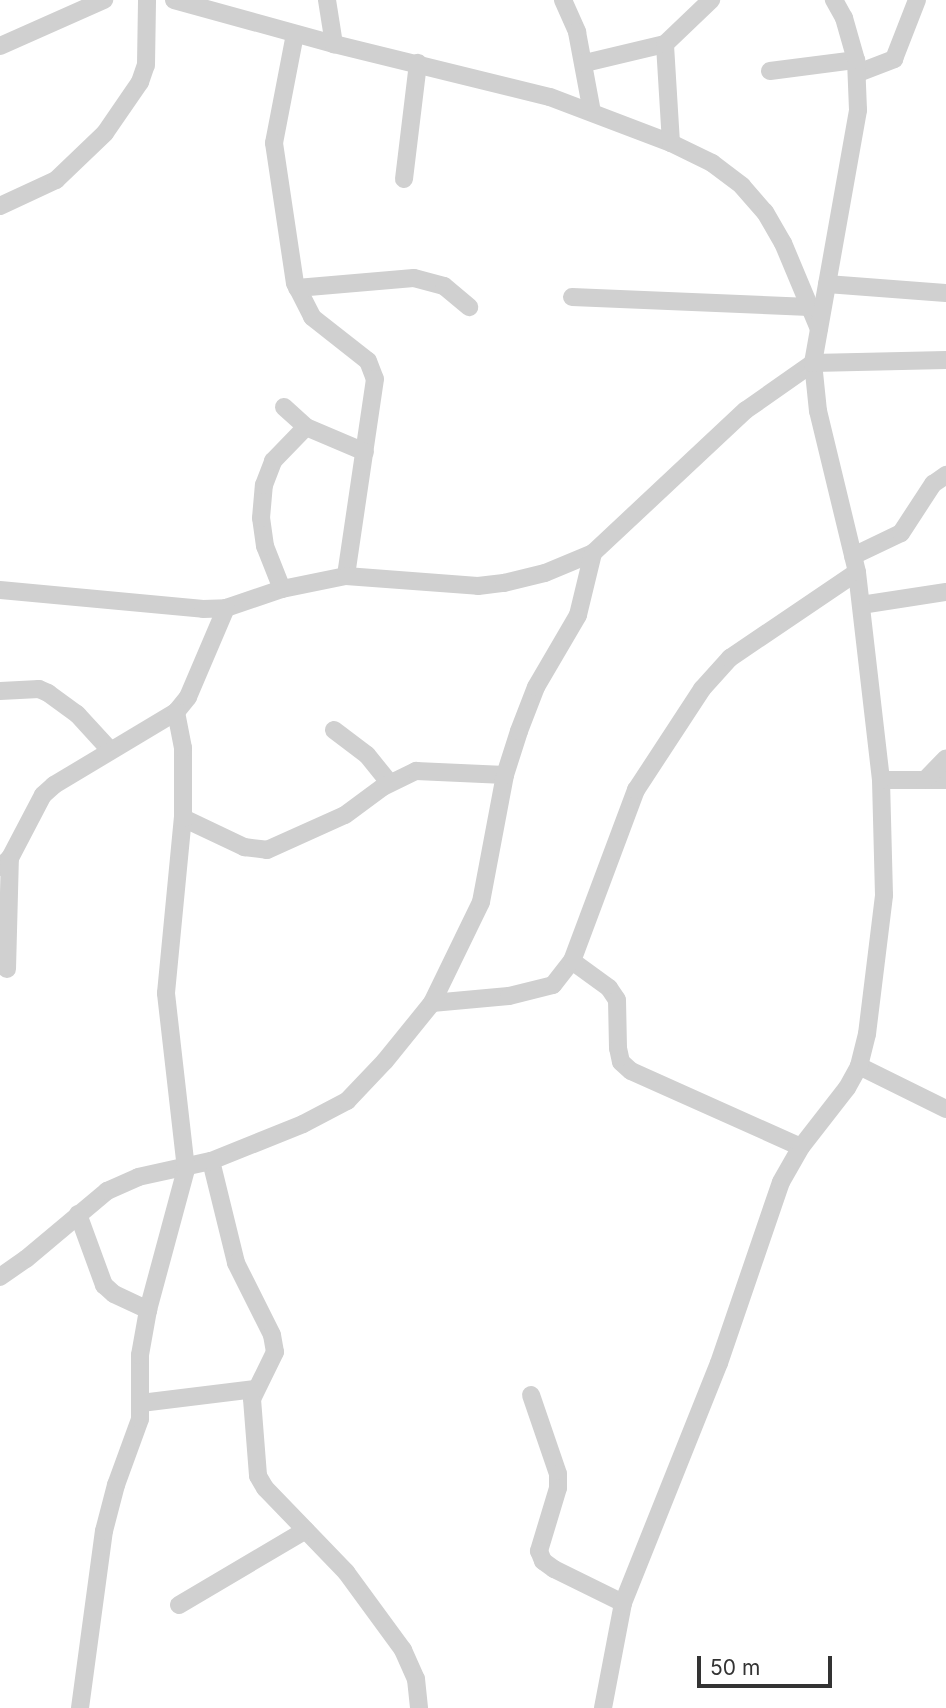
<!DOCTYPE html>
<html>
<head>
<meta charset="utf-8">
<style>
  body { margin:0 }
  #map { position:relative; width:946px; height:1708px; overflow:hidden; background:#fff; font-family:Inter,sans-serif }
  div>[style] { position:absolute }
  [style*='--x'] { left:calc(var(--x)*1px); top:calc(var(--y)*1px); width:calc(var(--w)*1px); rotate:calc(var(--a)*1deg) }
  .street>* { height:18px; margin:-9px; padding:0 9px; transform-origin:9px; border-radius:9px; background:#d0d0d0 }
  span { translate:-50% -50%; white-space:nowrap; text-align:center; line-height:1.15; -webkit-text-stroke:7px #fff; paint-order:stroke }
  .scale { position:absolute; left:697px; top:1656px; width:135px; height:32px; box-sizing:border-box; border:4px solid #333; border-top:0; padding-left:9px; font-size:21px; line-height:24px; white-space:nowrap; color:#333; -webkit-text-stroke:5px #fff; paint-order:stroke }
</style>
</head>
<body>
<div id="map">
  <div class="street">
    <i style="--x:174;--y:0;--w:166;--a:15.4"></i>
    <i style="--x:334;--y:44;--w:222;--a:13.8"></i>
    <i style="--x:550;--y:97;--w:129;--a:20.8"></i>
    <i style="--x:671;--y:143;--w:46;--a:26"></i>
    <i style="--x:712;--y:163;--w:38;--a:37"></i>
    <i style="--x:742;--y:186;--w:35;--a:49"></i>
    <i style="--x:765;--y:212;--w:36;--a:60"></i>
    <i style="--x:783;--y:243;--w:93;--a:67.3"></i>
    <i style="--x:327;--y:0;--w:45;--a:81"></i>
    <i style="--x:563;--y:0;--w:35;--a:66"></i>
    <i style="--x:577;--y:32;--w:81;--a:79.4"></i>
    <i style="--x:295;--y:34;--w:111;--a:100.9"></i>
    <i style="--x:274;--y:143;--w:142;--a:81.5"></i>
    <i style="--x:295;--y:283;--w:38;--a:63"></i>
    <i style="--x:312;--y:317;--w:71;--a:38.2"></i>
    <i style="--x:368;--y:361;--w:19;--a:69"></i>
    <i style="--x:375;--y:379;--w:199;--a:98.4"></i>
    <i style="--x:0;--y:46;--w:114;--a:-23.9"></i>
    <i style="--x:585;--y:63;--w:82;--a:-13.4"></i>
    <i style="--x:770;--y:71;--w:87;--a:-7.3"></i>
    <i style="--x:858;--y:73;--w:39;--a:-21"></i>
    <i style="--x:894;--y:59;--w:63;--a:-68.7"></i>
    <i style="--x:671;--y:143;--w:99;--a:-93.5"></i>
    <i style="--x:665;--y:44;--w:64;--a:-43.7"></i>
    <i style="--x:404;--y:179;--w:117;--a:-83.1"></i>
    <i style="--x:0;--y:206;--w:62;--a:-24.9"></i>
    <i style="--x:56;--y:180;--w:68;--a:-43.8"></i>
    <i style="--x:105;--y:133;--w:62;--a:-55.5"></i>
    <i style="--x:140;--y:82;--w:18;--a:-71"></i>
    <i style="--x:146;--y:65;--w:65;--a:-89.1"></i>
    <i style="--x:827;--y:284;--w:119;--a:4.3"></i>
    <i style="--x:297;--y:288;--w:117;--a:-4.9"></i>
    <i style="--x:414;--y:278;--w:31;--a:15"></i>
    <i style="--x:444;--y:286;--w:33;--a:40"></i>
    <i style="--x:572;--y:297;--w:238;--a:2.4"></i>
    <i style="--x:284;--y:407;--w:30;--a:42"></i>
    <i style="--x:306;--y:427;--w:64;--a:23"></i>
    <i style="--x:853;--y:556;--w:53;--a:-25.6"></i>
    <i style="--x:901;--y:533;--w:59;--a:-56.9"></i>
    <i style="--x:933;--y:484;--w:16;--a:-35"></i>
    <i style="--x:282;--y:589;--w:46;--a:-111.6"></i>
    <i style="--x:265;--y:546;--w:28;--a:-98"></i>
    <i style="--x:261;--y:518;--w:33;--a:-85"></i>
    <i style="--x:264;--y:485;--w:26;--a:-69"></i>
    <i style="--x:273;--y:461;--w:47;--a:-45.9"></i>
    <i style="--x:0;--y:590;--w:204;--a:5.3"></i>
    <i style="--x:203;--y:609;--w:23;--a:-2"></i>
    <i style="--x:226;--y:608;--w:59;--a:-18.7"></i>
    <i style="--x:282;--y:589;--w:65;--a:-11.5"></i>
    <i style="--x:346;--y:576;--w:132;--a:4.3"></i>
    <i style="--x:478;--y:586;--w:26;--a:-7"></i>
    <i style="--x:504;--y:583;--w:42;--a:-13.7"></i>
    <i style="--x:545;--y:573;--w:52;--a:-22.6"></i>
    <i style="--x:593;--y:553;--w:209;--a:-43.1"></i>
    <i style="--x:746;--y:410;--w:82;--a:-35"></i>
    <i style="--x:813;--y:363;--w:133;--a:-1.3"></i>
    <i style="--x:861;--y:605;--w:86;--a:-8.7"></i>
    <i style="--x:0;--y:691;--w:39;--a:-3"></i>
    <i style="--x:39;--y:689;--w:10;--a:24"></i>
    <i style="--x:48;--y:693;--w:36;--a:36"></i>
    <i style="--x:77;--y:714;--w:49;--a:47.5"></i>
    <i style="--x:334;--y:730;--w:41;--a:37.1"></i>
    <i style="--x:367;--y:755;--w:36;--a:51"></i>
    <i style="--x:881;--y:780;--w:65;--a:0"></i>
    <i style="--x:925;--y:780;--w:30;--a:-46"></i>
    <i style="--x:183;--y:818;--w:68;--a:25.4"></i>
    <i style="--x:244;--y:847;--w:23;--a:7"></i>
    <i style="--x:267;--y:850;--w:85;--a:-24.2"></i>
    <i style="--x:345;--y:815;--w:47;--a:-36.4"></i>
    <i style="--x:383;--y:787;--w:37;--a:-26"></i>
    <i style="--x:416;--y:771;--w:89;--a:2.6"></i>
    <i style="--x:0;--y:867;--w:13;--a:-42"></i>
    <i style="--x:10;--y:858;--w:71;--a:-62.4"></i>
    <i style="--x:43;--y:795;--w:15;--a:-42"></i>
    <i style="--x:54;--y:785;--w:142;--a:-30.9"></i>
    <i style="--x:176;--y:712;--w:19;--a:-51"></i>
    <i style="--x:188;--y:697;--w:97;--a:-66.9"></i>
    <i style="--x:572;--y:961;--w:46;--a:36.1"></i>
    <i style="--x:609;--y:988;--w:14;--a:56"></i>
    <i style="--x:617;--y:1000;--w:48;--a:88.8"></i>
    <i style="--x:618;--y:1048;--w:14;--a:78"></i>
    <i style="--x:621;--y:1062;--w:13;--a:42"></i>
    <i style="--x:631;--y:1071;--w:186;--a:24.1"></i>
    <i style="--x:7;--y:969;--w:111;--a:-88.5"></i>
    <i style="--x:432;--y:1003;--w:77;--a:-5.2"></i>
    <i style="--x:509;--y:996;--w:45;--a:-14"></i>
    <i style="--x:553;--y:985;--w:31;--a:-52"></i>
    <i style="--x:572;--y:961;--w:183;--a:-69.5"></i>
    <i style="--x:636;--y:790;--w:121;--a:-56.8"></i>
    <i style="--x:702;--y:689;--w:42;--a:-47.9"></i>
    <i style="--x:730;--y:658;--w:153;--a:-34.1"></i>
    <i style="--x:859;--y:1066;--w:97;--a:26.3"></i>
    <i style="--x:211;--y:1161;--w:105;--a:76.2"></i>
    <i style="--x:236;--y:1263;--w:80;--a:63.4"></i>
    <i style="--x:272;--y:1335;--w:17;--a:80"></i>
    <i style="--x:275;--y:1352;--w:52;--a:116.1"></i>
    <i style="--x:252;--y:1399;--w:77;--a:85.5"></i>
    <i style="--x:258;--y:1476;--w:14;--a:60"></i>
    <i style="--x:265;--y:1488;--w:117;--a:46"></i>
    <i style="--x:346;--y:1572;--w:97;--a:53.8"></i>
    <i style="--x:403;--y:1650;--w:32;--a:66"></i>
    <i style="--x:416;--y:1679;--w:29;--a:84"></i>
    <i style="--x:78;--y:1214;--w:76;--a:69.9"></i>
    <i style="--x:104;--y:1285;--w:13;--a:42"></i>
    <i style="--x:114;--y:1294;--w:38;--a:25"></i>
    <i style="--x:0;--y:1277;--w:32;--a:-35"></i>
    <i style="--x:26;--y:1259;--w:106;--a:-40"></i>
    <i style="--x:107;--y:1191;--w:34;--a:-24"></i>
    <i style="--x:138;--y:1177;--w:75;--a:-12.4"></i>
    <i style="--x:211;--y:1161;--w:99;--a:-21.9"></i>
    <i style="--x:303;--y:1124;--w:50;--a:-27.6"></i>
    <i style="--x:347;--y:1101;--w:55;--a:-46.5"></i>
    <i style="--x:385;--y:1061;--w:75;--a:-51"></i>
    <i style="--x:432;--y:1003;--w:112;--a:-64.1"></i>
    <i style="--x:481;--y:902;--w:129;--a:-79.3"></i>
    <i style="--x:505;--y:775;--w:46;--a:-72.3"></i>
    <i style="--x:519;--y:731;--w:47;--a:-68.9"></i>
    <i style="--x:536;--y:687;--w:83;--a:-59.7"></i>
    <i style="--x:578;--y:615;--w:64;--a:-76.4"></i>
    <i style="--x:531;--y:1395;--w:83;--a:71.1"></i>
    <i style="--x:558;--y:1474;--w:14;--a:90"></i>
    <i style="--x:558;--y:1488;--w:66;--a:106.8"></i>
    <i style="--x:539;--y:1551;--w:11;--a:68"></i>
    <i style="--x:543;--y:1561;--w:14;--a:36"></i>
    <i style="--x:554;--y:1569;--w:77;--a:26.2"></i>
    <i style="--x:141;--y:1403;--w:115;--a:-7"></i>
    <i style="--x:179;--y:1605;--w:147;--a:-30.6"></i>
    <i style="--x:80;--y:1708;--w:179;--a:-82.3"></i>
    <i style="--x:104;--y:1531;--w:48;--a:-75.4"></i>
    <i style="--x:116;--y:1485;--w:70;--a:-70"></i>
    <i style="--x:140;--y:1419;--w:64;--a:-90"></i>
    <i style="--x:140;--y:1355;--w:46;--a:-79.9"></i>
    <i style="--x:148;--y:1310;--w:146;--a:-74.9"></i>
    <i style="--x:186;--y:1169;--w:177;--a:-96.5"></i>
    <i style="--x:166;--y:993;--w:176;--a:-84.5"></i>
    <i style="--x:183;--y:818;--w:70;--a:-90"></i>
    <i style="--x:183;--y:748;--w:37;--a:-101"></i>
    <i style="--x:603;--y:1708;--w:107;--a:-79.2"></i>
    <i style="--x:623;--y:1603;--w:258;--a:-68.2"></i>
    <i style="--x:719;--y:1363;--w:191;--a:-71.1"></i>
    <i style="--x:781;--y:1182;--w:40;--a:-60.3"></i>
    <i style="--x:801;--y:1147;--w:75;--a:-52.1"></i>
    <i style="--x:847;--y:1088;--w:25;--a:-61"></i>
    <i style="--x:859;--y:1066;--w:33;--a:-76"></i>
    <i style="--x:867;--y:1034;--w:140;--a:-83"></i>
    <i style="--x:884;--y:895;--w:115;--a:-91.5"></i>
    <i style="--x:881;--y:780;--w:209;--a:-96.6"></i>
    <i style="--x:857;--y:572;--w:166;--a:-103.6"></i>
    <i style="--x:818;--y:411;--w:48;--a:-95.9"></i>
    <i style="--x:813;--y:363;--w:257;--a:-79.9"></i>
    <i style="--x:858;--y:110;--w:50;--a:-92.3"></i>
    <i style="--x:856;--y:60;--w:44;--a:-105.9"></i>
    <i style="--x:844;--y:18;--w:21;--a:-119"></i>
  </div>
  <div class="scale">50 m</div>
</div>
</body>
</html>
